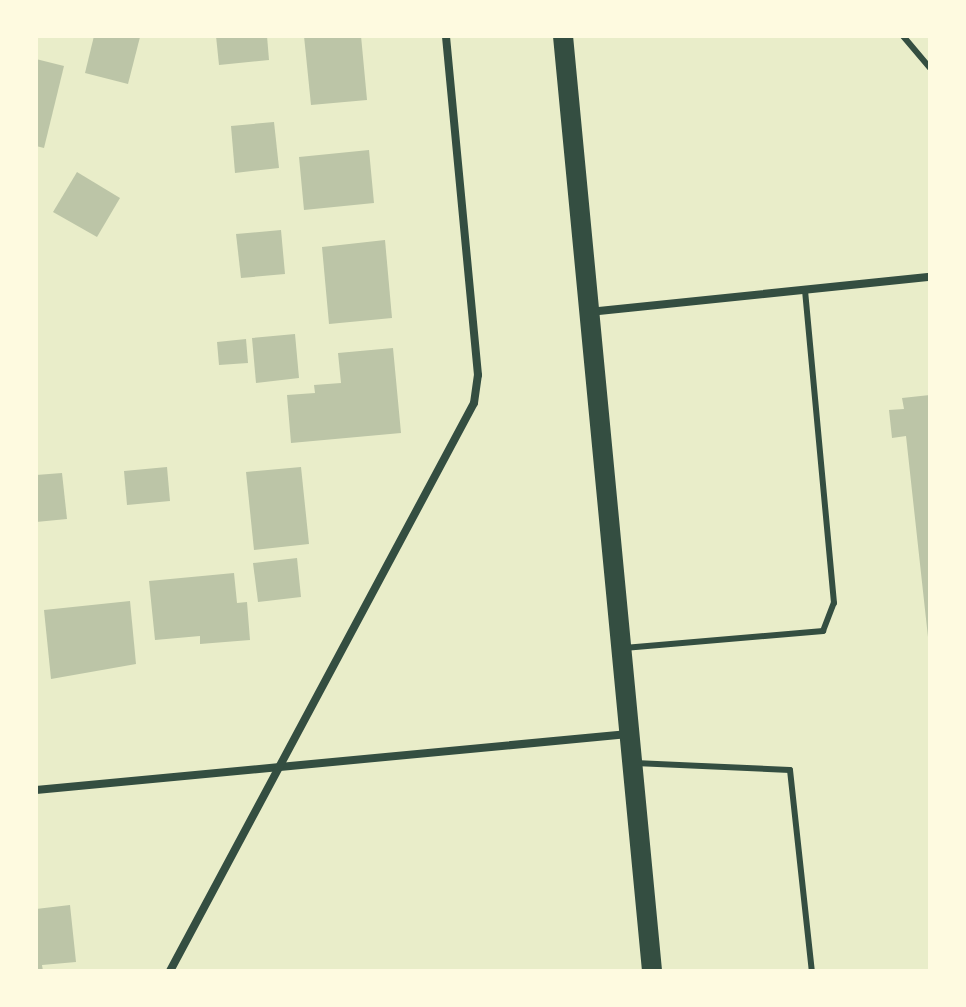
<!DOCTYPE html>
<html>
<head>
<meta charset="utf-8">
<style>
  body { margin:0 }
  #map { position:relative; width:966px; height:1007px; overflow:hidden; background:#e9edc9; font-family:Poppins,sans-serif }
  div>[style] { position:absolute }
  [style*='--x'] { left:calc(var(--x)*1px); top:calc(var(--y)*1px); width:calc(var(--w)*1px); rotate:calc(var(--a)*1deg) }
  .building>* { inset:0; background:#bcc5a7 }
  .service>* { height:6px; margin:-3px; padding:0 3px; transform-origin:3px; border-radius:3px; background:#344e41 }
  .minor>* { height:8px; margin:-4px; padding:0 4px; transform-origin:4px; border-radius:4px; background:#344e41 }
  .primary>* { height:20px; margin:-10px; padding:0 10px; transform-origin:10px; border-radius:10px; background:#344e41 }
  span { translate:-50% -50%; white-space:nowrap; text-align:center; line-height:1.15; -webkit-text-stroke:6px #fefae0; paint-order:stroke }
  .frame { position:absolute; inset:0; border:38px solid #fefae0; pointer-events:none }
</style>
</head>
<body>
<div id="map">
  <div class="building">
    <i style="clip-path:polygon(94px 36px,140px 37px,128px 84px,85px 73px)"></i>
    <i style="clip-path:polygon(216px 36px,267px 36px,269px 60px,219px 65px)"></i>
    <i style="clip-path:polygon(304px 36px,361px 36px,367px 100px,311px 105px)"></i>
    <i style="clip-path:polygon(36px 59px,64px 66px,44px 148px,36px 146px)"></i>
    <i style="clip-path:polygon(274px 122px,279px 168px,235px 173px,231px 126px)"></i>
    <i style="clip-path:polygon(369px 150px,374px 203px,304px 210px,299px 157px)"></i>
    <i style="clip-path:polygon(77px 172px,120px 198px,97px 237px,53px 212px)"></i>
    <i style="clip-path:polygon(281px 230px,285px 274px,241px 278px,236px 234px)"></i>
    <i style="clip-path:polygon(385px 240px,392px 318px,329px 324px,322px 247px)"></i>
    <i style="clip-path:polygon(295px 334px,299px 378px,256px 383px,252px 338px)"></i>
    <i style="clip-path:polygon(246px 339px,248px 363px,219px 365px,217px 342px)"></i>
    <i style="clip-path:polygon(393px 348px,401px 433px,291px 443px,287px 395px,315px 393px,314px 385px,341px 383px,338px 353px)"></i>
    <i style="clip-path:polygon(930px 395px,930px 637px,928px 637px,906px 436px,892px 438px,889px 410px,904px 409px,902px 398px)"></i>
    <i style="clip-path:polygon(167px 467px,170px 501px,127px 505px,124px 471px)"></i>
    <i style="clip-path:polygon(301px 467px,309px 544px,254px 550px,246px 472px)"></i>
    <i style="clip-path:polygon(62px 473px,67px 519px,36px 522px,36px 475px)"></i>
    <i style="clip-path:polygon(297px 558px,301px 597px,258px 602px,253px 563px)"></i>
    <i style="clip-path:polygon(234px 573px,237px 603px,247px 602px,250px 640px,200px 644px,200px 636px,155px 640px,149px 581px)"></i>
    <i style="clip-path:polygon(130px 601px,136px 664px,51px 679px,44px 610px)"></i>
    <i style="clip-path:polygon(70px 905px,76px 962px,42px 965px,43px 971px,36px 971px,36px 909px)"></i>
  </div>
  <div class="service">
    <i style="--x:903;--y:36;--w:42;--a:49.8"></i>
    <i style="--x:624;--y:648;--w:200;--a:-4.9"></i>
    <i style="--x:823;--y:631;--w:30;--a:-69"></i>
    <i style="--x:834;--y:603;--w:314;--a:-95.3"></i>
    <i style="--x:635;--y:763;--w:155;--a:2.6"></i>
    <i style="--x:790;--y:770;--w:202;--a:83.8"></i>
  </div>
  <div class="minor">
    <i style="--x:589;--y:312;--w:343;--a:-5.9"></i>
    <i style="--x:36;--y:790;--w:595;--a:-5.4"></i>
    <i style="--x:170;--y:971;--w:644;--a:-61.84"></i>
    <i style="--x:474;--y:403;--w:28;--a:-82"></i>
    <i style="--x:478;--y:375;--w:341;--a:-95.4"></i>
  </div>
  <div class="primary">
    <i style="--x:563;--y:36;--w:939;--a:84.56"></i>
  </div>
  <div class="frame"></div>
</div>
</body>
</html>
